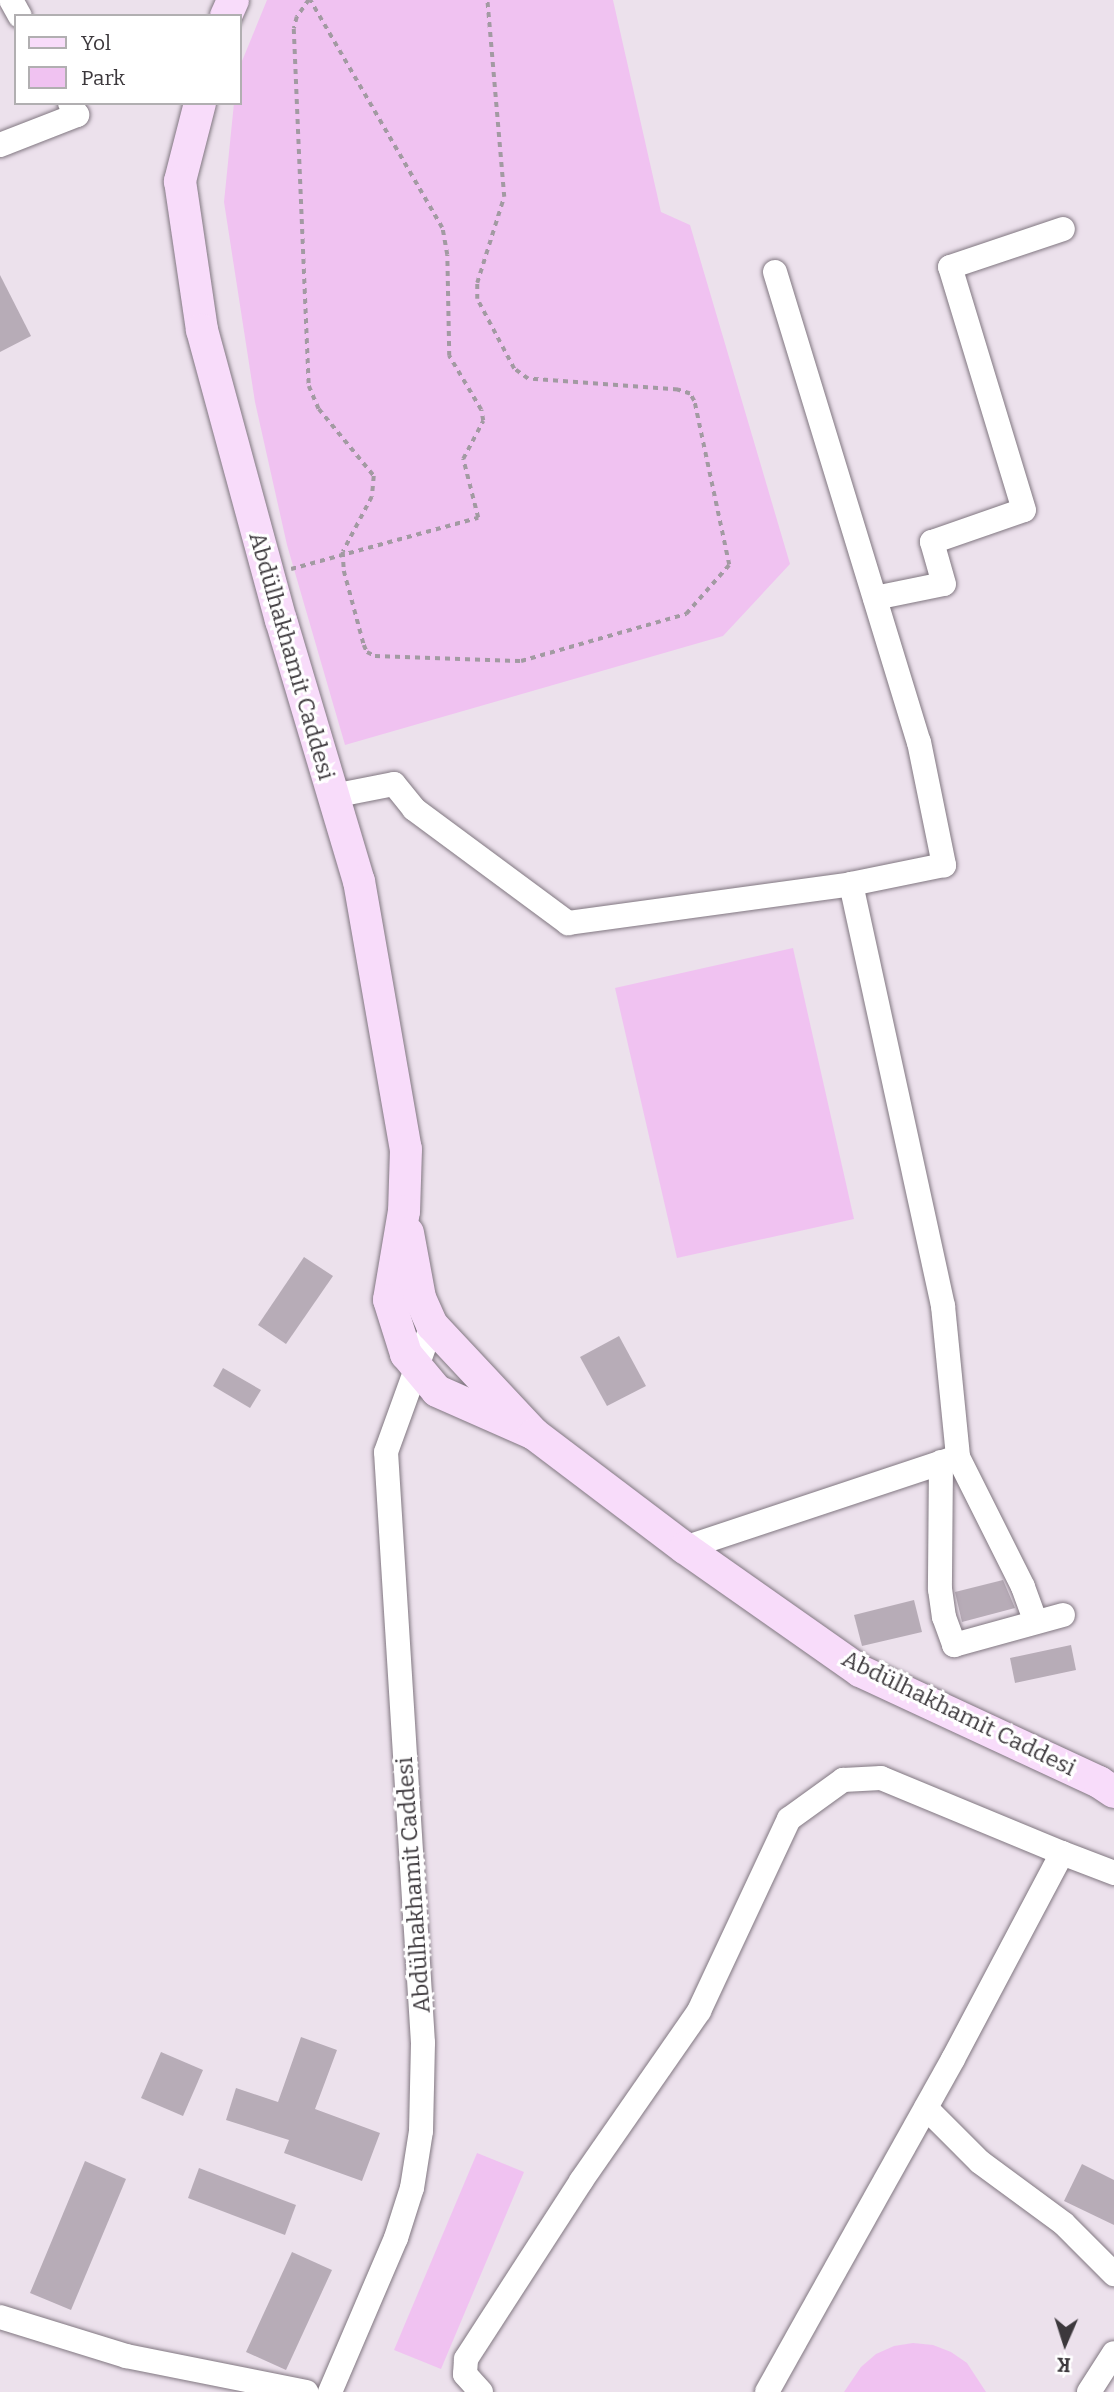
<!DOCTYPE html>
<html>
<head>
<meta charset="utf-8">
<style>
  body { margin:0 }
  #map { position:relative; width:1114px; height:2392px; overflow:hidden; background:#ece1ec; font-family:Bitter,serif }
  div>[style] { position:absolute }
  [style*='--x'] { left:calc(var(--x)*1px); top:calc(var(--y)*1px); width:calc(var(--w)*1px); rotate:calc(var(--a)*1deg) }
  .green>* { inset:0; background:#f0c2f1 }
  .building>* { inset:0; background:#b7acb7 }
  .path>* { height:3.5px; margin-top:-1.75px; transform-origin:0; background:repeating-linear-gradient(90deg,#a29aa2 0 5px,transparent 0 10px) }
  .roads { filter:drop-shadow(0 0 2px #817781) drop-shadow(0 0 2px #817781) }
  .minor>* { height:24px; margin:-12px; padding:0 12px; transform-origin:12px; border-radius:12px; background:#fff }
  .major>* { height:32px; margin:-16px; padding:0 16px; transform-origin:16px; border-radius:16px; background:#f8dcfa }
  span { translate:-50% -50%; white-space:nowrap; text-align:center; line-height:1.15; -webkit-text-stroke:6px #fff; paint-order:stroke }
  .street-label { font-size:23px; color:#3c383c }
  .legend { position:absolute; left:14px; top:14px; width:228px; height:91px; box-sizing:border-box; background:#fff; border:2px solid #b1afb1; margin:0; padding:9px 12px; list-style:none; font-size:21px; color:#3c383c }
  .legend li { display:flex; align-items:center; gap:14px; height:35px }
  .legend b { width:35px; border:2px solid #b1afb1 }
  .north { position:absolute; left:1030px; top:2308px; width:70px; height:70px; -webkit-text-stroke:5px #fff; paint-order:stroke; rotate:183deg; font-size:19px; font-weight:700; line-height:28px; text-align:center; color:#3c383c }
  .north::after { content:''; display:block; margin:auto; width:24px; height:32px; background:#3c383c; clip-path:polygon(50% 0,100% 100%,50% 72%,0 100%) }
</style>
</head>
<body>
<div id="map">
  <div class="green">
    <i style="clip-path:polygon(267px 0,613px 0,661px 212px,690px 225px,790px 564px,723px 636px,345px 745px,287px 545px,255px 402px,224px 202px,234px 103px,240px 103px,240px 66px)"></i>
    <i style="clip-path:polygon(793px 948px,854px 1219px,677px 1258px,615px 988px)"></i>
    <i style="clip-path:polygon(477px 2153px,524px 2172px,441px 2369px,394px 2350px)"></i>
    <i style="clip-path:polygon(913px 2343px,933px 2345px,951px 2352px,967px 2363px,986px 2392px,844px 2392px,861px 2367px,876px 2354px,894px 2346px)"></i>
  </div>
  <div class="building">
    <i style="clip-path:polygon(0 275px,31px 336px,0 352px)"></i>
    <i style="clip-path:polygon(304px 1257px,333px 1276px,286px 1344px,258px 1325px)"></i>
    <i style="clip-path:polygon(619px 1336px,646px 1386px,607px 1406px,580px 1357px)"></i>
    <i style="clip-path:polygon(223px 1368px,261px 1390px,250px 1408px,213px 1386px)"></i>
    <i style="clip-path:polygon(1003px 1580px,1015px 1608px,962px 1622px,955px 1592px)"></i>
    <i style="clip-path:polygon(914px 1600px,922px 1632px,862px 1646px,854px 1615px)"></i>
    <i style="clip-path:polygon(1071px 1645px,1076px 1670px,1015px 1683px,1010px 1658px)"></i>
    <i style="clip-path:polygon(301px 2037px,337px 2050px,315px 2109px,380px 2133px,362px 2181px,284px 2153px,289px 2140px,226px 2120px,236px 2088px,278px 2102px)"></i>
    <i style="clip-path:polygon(161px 2052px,203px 2070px,183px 2116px,141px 2098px)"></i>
    <i style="clip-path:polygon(85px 2161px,126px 2179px,71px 2310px,30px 2293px)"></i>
    <i style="clip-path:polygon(1082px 2164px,1114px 2180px,1114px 2225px,1064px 2201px)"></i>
    <i style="clip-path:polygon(199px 2168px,296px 2205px,285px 2235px,188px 2198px)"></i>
    <i style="clip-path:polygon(292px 2252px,332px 2270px,286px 2370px,246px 2352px)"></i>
  </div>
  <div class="path">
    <i style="--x:309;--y:0;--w:21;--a:125"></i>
    <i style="--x:297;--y:17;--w:12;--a:104"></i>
    <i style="--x:294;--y:29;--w:357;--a:87.6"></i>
    <i style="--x:309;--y:386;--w:25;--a:67"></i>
    <i style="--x:319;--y:409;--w:87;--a:50.6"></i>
    <i style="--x:374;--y:476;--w:21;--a:95"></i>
    <i style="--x:372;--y:497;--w:62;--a:117.8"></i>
    <i style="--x:343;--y:552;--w:19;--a:87"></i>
    <i style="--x:344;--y:571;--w:77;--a:74.9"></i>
    <i style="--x:364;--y:645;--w:8;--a:67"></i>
    <i style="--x:367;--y:652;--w:9;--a:27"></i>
    <i style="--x:375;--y:656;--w:146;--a:2"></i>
    <i style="--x:521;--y:661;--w:172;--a:-15.9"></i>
    <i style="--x:686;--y:614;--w:65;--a:-48.7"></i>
    <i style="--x:729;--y:565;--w:168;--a:-102"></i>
    <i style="--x:694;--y:401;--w:8;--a:-120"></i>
    <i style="--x:690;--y:394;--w:13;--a:-162"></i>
    <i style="--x:678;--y:390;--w:150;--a:-175.8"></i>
    <i style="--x:528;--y:379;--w:17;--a:-144"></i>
    <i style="--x:514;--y:369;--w:79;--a:-117.9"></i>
    <i style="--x:477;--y:299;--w:16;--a:-90"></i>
    <i style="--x:477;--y:283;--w:90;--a:-72.6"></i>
    <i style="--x:504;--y:197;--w:198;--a:-94.9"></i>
    <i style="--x:291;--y:569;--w:194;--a:-15.3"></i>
    <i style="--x:478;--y:518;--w:61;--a:-104.3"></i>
    <i style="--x:463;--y:459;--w:43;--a:-62.2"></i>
    <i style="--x:483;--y:421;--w:11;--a:-100"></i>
    <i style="--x:481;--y:410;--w:63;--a:-120.7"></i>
    <i style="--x:449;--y:356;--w:101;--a:-91.1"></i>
    <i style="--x:447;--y:255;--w:27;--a:-100"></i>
    <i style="--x:442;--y:228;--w:263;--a:-120.1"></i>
  </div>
  <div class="roads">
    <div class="minor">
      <i style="--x:11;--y:0;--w:18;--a:61"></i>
      <i style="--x:0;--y:145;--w:83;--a:-21.3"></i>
      <i style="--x:77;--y:115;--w:14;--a:-120"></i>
      <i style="--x:775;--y:272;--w:492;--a:73"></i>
      <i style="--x:919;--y:742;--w:126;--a:78.5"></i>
      <i style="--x:944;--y:865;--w:95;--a:168.5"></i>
      <i style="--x:875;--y:598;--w:70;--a:-11.5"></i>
      <i style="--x:944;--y:584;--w:44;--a:-105.9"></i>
      <i style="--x:932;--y:542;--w:97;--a:-19.2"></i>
      <i style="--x:1024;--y:510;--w:254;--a:-106.9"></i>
      <i style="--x:950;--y:267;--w:119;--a:-18.6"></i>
      <i style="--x:333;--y:796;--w:62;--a:-11.1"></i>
      <i style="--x:394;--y:784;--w:32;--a:51"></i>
      <i style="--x:414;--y:809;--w:192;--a:36.5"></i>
      <i style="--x:568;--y:923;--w:286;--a:-7.8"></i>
      <i style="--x:851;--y:884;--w:432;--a:77.7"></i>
      <i style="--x:943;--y:1306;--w:152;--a:84.3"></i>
      <i style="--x:958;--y:1457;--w:288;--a:161.6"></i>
      <i style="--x:958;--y:1457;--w:145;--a:63.4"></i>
      <i style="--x:1023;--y:1587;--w:37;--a:70"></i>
      <i style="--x:941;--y:1462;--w:127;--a:90.5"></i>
      <i style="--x:940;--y:1589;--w:28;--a:82"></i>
      <i style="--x:944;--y:1617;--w:30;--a:70"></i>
      <i style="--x:954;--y:1645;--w:113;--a:-15.4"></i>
      <i style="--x:926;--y:2108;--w:76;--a:45"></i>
      <i style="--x:980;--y:2162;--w:104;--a:36.4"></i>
      <i style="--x:1064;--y:2224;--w:71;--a:45"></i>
      <i style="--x:0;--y:2317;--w:132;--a:17.2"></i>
      <i style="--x:126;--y:2356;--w:184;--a:11.3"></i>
      <i style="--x:330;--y:2392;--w:168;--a:-66.8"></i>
      <i style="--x:396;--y:2238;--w:52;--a:-72.3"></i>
      <i style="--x:412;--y:2188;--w:58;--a:-81"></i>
      <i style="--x:421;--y:2131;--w:88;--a:-88.7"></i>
      <i style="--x:423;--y:2043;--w:592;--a:-93.58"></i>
      <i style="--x:386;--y:1452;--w:135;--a:-70.1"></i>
      <i style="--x:481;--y:2392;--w:24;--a:-132"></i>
      <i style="--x:465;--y:2374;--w:15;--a:-86"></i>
      <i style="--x:466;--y:2359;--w:212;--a:-57.1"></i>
      <i style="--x:581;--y:2181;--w:207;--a:-55.2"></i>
      <i style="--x:699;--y:2011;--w:212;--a:-64.9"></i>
      <i style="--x:789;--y:1819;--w:67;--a:-35.8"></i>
      <i style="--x:843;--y:1780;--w:38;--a:-3"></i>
      <i style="--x:881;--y:1778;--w:196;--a:22.5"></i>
      <i style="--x:767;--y:2392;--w:381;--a:-60.8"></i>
      <i style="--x:953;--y:2059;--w:233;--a:-62.1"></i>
      <i style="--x:1062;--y:1853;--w:56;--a:21"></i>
      <i style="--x:1089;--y:2392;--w:46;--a:-57.3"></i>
    </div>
    <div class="major">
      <i style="--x:226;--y:16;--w:17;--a:-66"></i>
      <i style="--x:200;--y:103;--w:81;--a:104.4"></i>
      <i style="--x:180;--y:181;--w:151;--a:81.6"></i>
      <i style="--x:202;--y:330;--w:301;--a:74.8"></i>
      <i style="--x:281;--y:620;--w:272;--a:73.4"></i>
      <i style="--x:359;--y:881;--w:272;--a:80.1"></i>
      <i style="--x:406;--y:1149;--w:62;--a:91.8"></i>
      <i style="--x:404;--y:1211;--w:90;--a:99.6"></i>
      <i style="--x:389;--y:1300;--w:57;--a:72.5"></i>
      <i style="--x:406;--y:1354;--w:48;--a:50"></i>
      <i style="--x:437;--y:1391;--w:106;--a:23.9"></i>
      <i style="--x:408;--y:1233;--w:66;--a:79.5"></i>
      <i style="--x:420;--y:1298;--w:30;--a:66"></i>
      <i style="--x:432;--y:1325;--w:149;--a:46.9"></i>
      <i style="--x:534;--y:1434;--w:189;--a:37.1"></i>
      <i style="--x:685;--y:1548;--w:214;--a:35.1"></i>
      <i style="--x:860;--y:1671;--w:264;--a:24.9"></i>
      <i style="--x:1099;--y:1782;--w:18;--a:34"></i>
    </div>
  </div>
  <div class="street-label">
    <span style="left:292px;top:656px;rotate:74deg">Abdülhakhamit Caddesi</span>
    <span style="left:959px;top:1713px;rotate:26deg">Abdülhakhamit Caddesi</span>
    <span style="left:413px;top:1885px;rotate:-94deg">Abdülhakhamit Caddesi</span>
  </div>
  <ul class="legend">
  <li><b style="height:9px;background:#f8dcfa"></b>Yol</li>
  <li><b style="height:19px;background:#f0c2f1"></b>Park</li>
  </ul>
  <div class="north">K</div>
</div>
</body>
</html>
